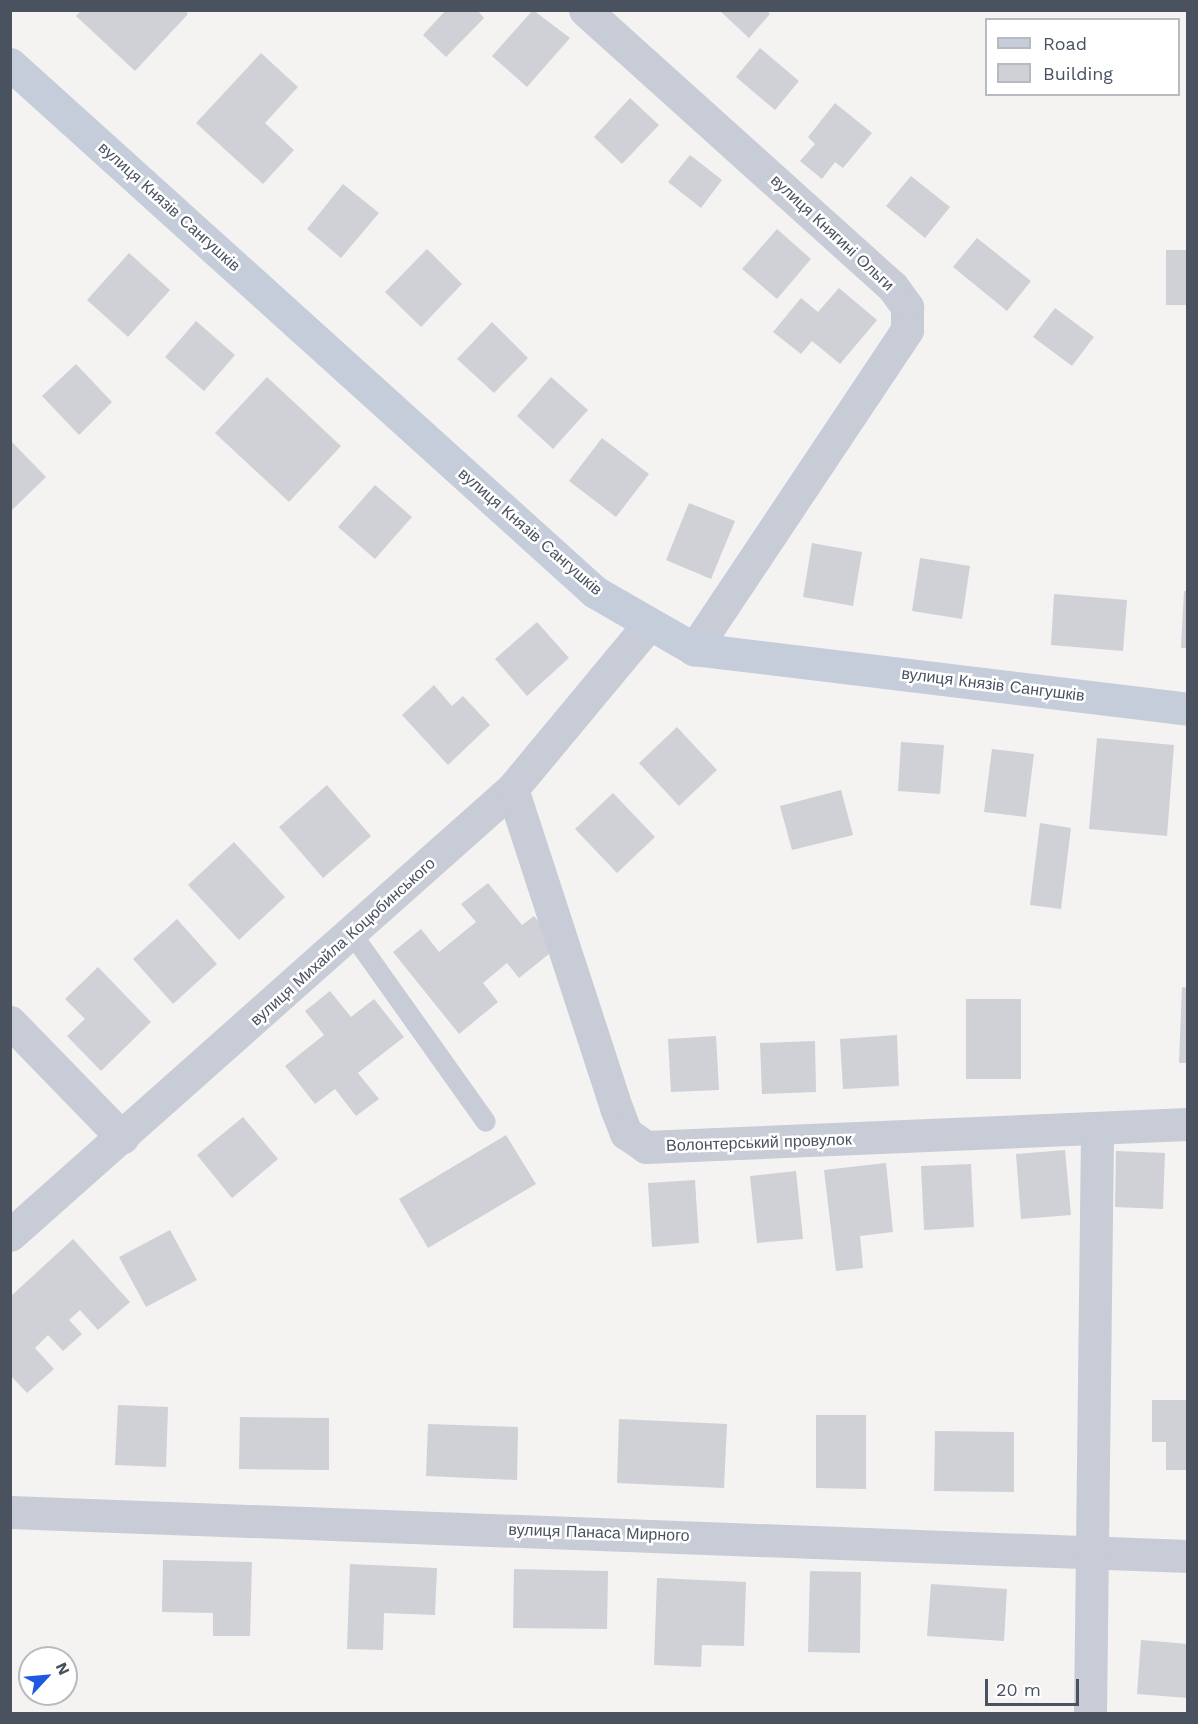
<!DOCTYPE html>
<html>
<head>
<meta charset="utf-8">
<style>
  body { margin:0 }
  #map { position:relative; width:1198px; height:1724px; overflow:hidden; background:#f4f3f2; font-family:"Work Sans",sans-serif }
  div>[style] { position:absolute }
  [style*='--x'] { left:calc(var(--x)*1px); top:calc(var(--y)*1px); width:calc(var(--w)*1px); rotate:calc(var(--a)*1deg) }
  .building>* { inset:0; background:#cfd1d6 }
  .lane>* { height:20px; margin:-10px; padding:0 10px; transform-origin:10px; border-radius:10px; background:#c7ccd6 }
  .street>* { height:33px; margin:-16.5px; padding:0 16.5px; transform-origin:16.5px; border-radius:16.5px; background:#c7ccd6 }
  .secondary>* { height:33px; margin:-16.5px; padding:0 16.5px; transform-origin:16.5px; border-radius:16.5px; background:#c6cdda }
  span { translate:-50% -50%; white-space:nowrap; text-align:center; line-height:1.15; -webkit-text-stroke:5px #fff; paint-order:stroke }
  .street-label { font-size:16px; color:#4a5260 }
  .frame { position:absolute; inset:0; border:12px solid #4a5260; pointer-events:none }
  .legend { position:absolute; left:985px; top:18px; width:195px; height:78px; box-sizing:border-box; background:#fff; border:2px solid #b7babf; margin:0; padding:8px 10px; list-style:none; font-size:18px; color:#4a5260 }
  .legend li { display:flex; align-items:center; gap:12px; height:30px }
  .legend b { width:30px; border:2px solid #b7babf }
  .north { position:absolute; left:18px; top:1646px; width:60px; height:60px; box-sizing:border-box; background:#fff; border:2px solid #b7babf; border-radius:50%; rotate:64deg; font-size:16px; font-weight:700; line-height:24px; text-align:center; color:#4a5260 }
  .north::after { content:''; display:block; margin:auto; width:21px; height:27px; background:#2059e1; clip-path:polygon(50% 0,100% 100%,50% 72%,0 100%) }
  .scale { position:absolute; left:985px; top:1679px; width:94px; height:27px; box-sizing:border-box; border:3px solid #4a5260; border-top:0; padding-left:8px; font-size:18px; line-height:21px; white-space:nowrap; color:#4a5260; -webkit-text-stroke:4px #fff; paint-order:stroke }
</style>
</head>
<body>
<div id="map">
  <div class="building">
    <i style="clip-path:polygon(82px 10px,185px 10px,188px 14px,135px 71px,76px 16px)"></i>
    <i style="clip-path:polygon(446px 10px,477px 10px,484px 18px,446px 57px,423px 35px)"></i>
    <i style="clip-path:polygon(533px 10px,570px 38px,527px 87px,492px 56px)"></i>
    <i style="clip-path:polygon(719px 10px,766px 10px,770px 14px,749px 38px)"></i>
    <i style="clip-path:polygon(760px 48px,799px 81px,775px 110px,736px 77px)"></i>
    <i style="clip-path:polygon(261px 53px,298px 87px,265px 123px,294px 150px,263px 184px,196px 123px)"></i>
    <i style="clip-path:polygon(630px 98px,659px 125px,622px 164px,594px 137px)"></i>
    <i style="clip-path:polygon(835px 103px,872px 133px,843px 168px,835px 162px,822px 179px,800px 161px,815px 144px,808px 137px)"></i>
    <i style="clip-path:polygon(690px 155px,722px 180px,701px 208px,668px 182px)"></i>
    <i style="clip-path:polygon(911px 176px,950px 207px,925px 238px,886px 206px)"></i>
    <i style="clip-path:polygon(343px 184px,379px 213px,341px 258px,307px 229px)"></i>
    <i style="clip-path:polygon(777px 229px,811px 259px,777px 299px,742px 269px)"></i>
    <i style="clip-path:polygon(977px 238px,1031px 281px,1007px 311px,953px 267px)"></i>
    <i style="clip-path:polygon(427px 249px,462px 284px,421px 327px,385px 292px)"></i>
    <i style="clip-path:polygon(1166px 250px,1188px 250px,1188px 305px,1166px 305px)"></i>
    <i style="clip-path:polygon(129px 253px,170px 290px,128px 337px,87px 300px)"></i>
    <i style="clip-path:polygon(839px 288px,877px 320px,840px 364px,812px 341px,801px 354px,773px 332px,801px 298px,818px 312px)"></i>
    <i style="clip-path:polygon(1055px 308px,1094px 337px,1072px 366px,1033px 337px)"></i>
    <i style="clip-path:polygon(196px 321px,235px 355px,204px 391px,165px 357px)"></i>
    <i style="clip-path:polygon(492px 322px,528px 358px,494px 393px,457px 359px)"></i>
    <i style="clip-path:polygon(76px 364px,112px 402px,79px 435px,42px 396px)"></i>
    <i style="clip-path:polygon(267px 377px,341px 446px,289px 502px,215px 433px)"></i>
    <i style="clip-path:polygon(551px 377px,588px 410px,553px 449px,517px 416px)"></i>
    <i style="clip-path:polygon(602px 438px,649px 474px,616px 517px,569px 481px)"></i>
    <i style="clip-path:polygon(10px 440px,46px 477px,10px 512px)"></i>
    <i style="clip-path:polygon(375px 485px,412px 517px,375px 559px,338px 527px)"></i>
    <i style="clip-path:polygon(689px 503px,735px 521px,711px 579px,666px 560px)"></i>
    <i style="clip-path:polygon(812px 543px,862px 552px,853px 606px,803px 597px)"></i>
    <i style="clip-path:polygon(920px 558px,970px 566px,962px 619px,912px 611px)"></i>
    <i style="clip-path:polygon(1184px 591px,1188px 591px,1188px 648px,1181px 648px)"></i>
    <i style="clip-path:polygon(1054px 594px,1127px 600px,1123px 651px,1051px 645px)"></i>
    <i style="clip-path:polygon(537px 622px,569px 658px,527px 696px,495px 659px)"></i>
    <i style="clip-path:polygon(434px 685px,452px 706px,463px 696px,490px 725px,448px 765px,402px 715px)"></i>
    <i style="clip-path:polygon(677px 727px,717px 770px,679px 806px,639px 763px)"></i>
    <i style="clip-path:polygon(1097px 738px,1174px 745px,1167px 836px,1089px 829px)"></i>
    <i style="clip-path:polygon(901px 742px,944px 745px,940px 794px,898px 791px)"></i>
    <i style="clip-path:polygon(992px 749px,1034px 754px,1026px 817px,984px 812px)"></i>
    <i style="clip-path:polygon(327px 785px,371px 836px,323px 878px,279px 827px)"></i>
    <i style="clip-path:polygon(841px 790px,853px 835px,792px 850px,780px 806px)"></i>
    <i style="clip-path:polygon(613px 793px,655px 837px,617px 873px,575px 829px)"></i>
    <i style="clip-path:polygon(1040px 823px,1071px 828px,1061px 909px,1030px 905px)"></i>
    <i style="clip-path:polygon(234px 842px,285px 897px,239px 940px,188px 885px)"></i>
    <i style="clip-path:polygon(488px 883px,522px 925px,534px 916px,559px 946px,519px 978px,507px 963px,483px 983px,498px 1002px,459px 1034px,393px 952px,421px 929px,439px 952px,476px 922px,461px 904px)"></i>
    <i style="clip-path:polygon(177px 919px,217px 964px,173px 1004px,133px 959px)"></i>
    <i style="clip-path:polygon(98px 967px,151px 1022px,101px 1071px,67px 1036px,85px 1019px,65px 999px)"></i>
    <i style="clip-path:polygon(1182px 987px,1188px 988px,1188px 1063px,1179px 1063px)"></i>
    <i style="clip-path:polygon(330px 991px,351px 1017px,374px 999px,404px 1037px,358px 1073px,379px 1099px,356px 1116px,335px 1089px,315px 1104px,285px 1066px,324px 1035px,305px 1011px)"></i>
    <i style="clip-path:polygon(966px 999px,1021px 999px,1021px 1079px,966px 1079px)"></i>
    <i style="clip-path:polygon(897px 1035px,899px 1086px,843px 1089px,840px 1039px)"></i>
    <i style="clip-path:polygon(716px 1036px,719px 1090px,671px 1092px,668px 1039px)"></i>
    <i style="clip-path:polygon(815px 1041px,816px 1092px,762px 1094px,760px 1043px)"></i>
    <i style="clip-path:polygon(243px 1117px,278px 1159px,232px 1198px,197px 1155px)"></i>
    <i style="clip-path:polygon(506px 1135px,536px 1184px,428px 1248px,399px 1199px)"></i>
    <i style="clip-path:polygon(1065px 1150px,1071px 1215px,1021px 1219px,1016px 1154px)"></i>
    <i style="clip-path:polygon(1116px 1151px,1165px 1153px,1163px 1209px,1115px 1207px)"></i>
    <i style="clip-path:polygon(886px 1163px,893px 1232px,860px 1236px,863px 1268px,836px 1271px,824px 1170px)"></i>
    <i style="clip-path:polygon(971px 1164px,974px 1227px,924px 1230px,921px 1166px)"></i>
    <i style="clip-path:polygon(796px 1171px,803px 1239px,757px 1243px,750px 1176px)"></i>
    <i style="clip-path:polygon(695px 1180px,699px 1243px,652px 1247px,648px 1183px)"></i>
    <i style="clip-path:polygon(170px 1230px,197px 1280px,146px 1307px,119px 1257px)"></i>
    <i style="clip-path:polygon(73px 1239px,130px 1302px,98px 1330px,80px 1310px,69px 1320px,82px 1334px,63px 1351px,48px 1335px,35px 1348px,54px 1369px,27px 1393px,10px 1375px,10px 1297px)"></i>
    <i style="clip-path:polygon(1152px 1400px,1188px 1400px,1188px 1470px,1166px 1470px,1166px 1442px,1152px 1442px)"></i>
    <i style="clip-path:polygon(118px 1405px,168px 1407px,166px 1467px,115px 1465px)"></i>
    <i style="clip-path:polygon(816px 1415px,866px 1415px,866px 1489px,816px 1488px)"></i>
    <i style="clip-path:polygon(240px 1417px,329px 1418px,329px 1470px,239px 1469px)"></i>
    <i style="clip-path:polygon(619px 1419px,727px 1424px,724px 1488px,617px 1483px)"></i>
    <i style="clip-path:polygon(428px 1424px,518px 1427px,517px 1480px,426px 1476px)"></i>
    <i style="clip-path:polygon(935px 1431px,1014px 1432px,1014px 1492px,934px 1491px)"></i>
    <i style="clip-path:polygon(163px 1560px,252px 1562px,250px 1636px,213px 1636px,213px 1613px,162px 1612px)"></i>
    <i style="clip-path:polygon(350px 1564px,437px 1568px,435px 1615px,384px 1613px,383px 1650px,347px 1649px)"></i>
    <i style="clip-path:polygon(514px 1569px,608px 1571px,607px 1629px,513px 1628px)"></i>
    <i style="clip-path:polygon(810px 1571px,861px 1572px,860px 1653px,808px 1652px)"></i>
    <i style="clip-path:polygon(657px 1578px,746px 1582px,744px 1646px,702px 1645px,701px 1667px,654px 1665px)"></i>
    <i style="clip-path:polygon(931px 1584px,1007px 1589px,1004px 1641px,927px 1636px)"></i>
    <i style="clip-path:polygon(1141px 1640px,1188px 1644px,1188px 1698px,1137px 1694px)"></i>
  </div>
  <div class="lane">
    <i style="--x:353;--y:935;--w:229;--a:54.6"></i>
  </div>
  <div class="street">
    <i style="--x:585;--y:10;--w:413;--a:42"></i>
    <i style="--x:892;--y:286;--w:26;--a:54"></i>
    <i style="--x:907;--y:307;--w:23;--a:90"></i>
    <i style="--x:907;--y:330;--w:384;--a:123.7"></i>
    <i style="--x:512;--y:789;--w:338;--a:71.9"></i>
    <i style="--x:617;--y:1110;--w:25;--a:69"></i>
    <i style="--x:626;--y:1133;--w:24;--a:35"></i>
    <i style="--x:646;--y:1147;--w:542;--a:-2.43"></i>
    <i style="--x:10;--y:1022;--w:161;--a:45.8"></i>
    <i style="--x:10;--y:1235;--w:672;--a:-41.62"></i>
    <i style="--x:512;--y:789;--w:214;--a:-50.3"></i>
    <i style="--x:10;--y:1512;--w:1179;--a:2.14"></i>
    <i style="--x:1090;--y:1714;--w:585;--a:-89.31"></i>
  </div>
  <div class="secondary">
    <i style="--x:10;--y:64;--w:788;--a:42.07"></i>
    <i style="--x:595;--y:592;--w:114;--a:29.9"></i>
    <i style="--x:694;--y:649;--w:498;--a:6.9"></i>
  </div>
  <div class="street-label">
    <span style="left:169px;top:207px;rotate:42deg">вулиця Князів Сангушків</span>
    <span style="left:832px;top:233px;rotate:43deg">вулиця Княгині Ольги</span>
    <span style="left:530px;top:532px;rotate:41deg">вулиця Князів Сангушків</span>
    <span style="left:993px;top:685px;rotate:7deg">вулиця Князів Сангушків</span>
    <span style="left:343px;top:942px;rotate:-42deg">вулиця Михайла Коцюбинського</span>
    <span style="left:759px;top:1143px;rotate:-2deg">Волонтерський провулок</span>
    <span style="left:599px;top:1533px;rotate:2deg">вулиця Панаса Мирного</span>
  </div>
  <div class="frame"></div>
  <ul class="legend">
  <li><b style="height:8px;background:#c6cdda"></b>Road</li>
  <li><b style="height:16px;background:#cfd1d6"></b>Building</li>
  </ul>
  <div class="north">N</div>
  <div class="scale">20 m</div>
</div>
</body>
</html>
